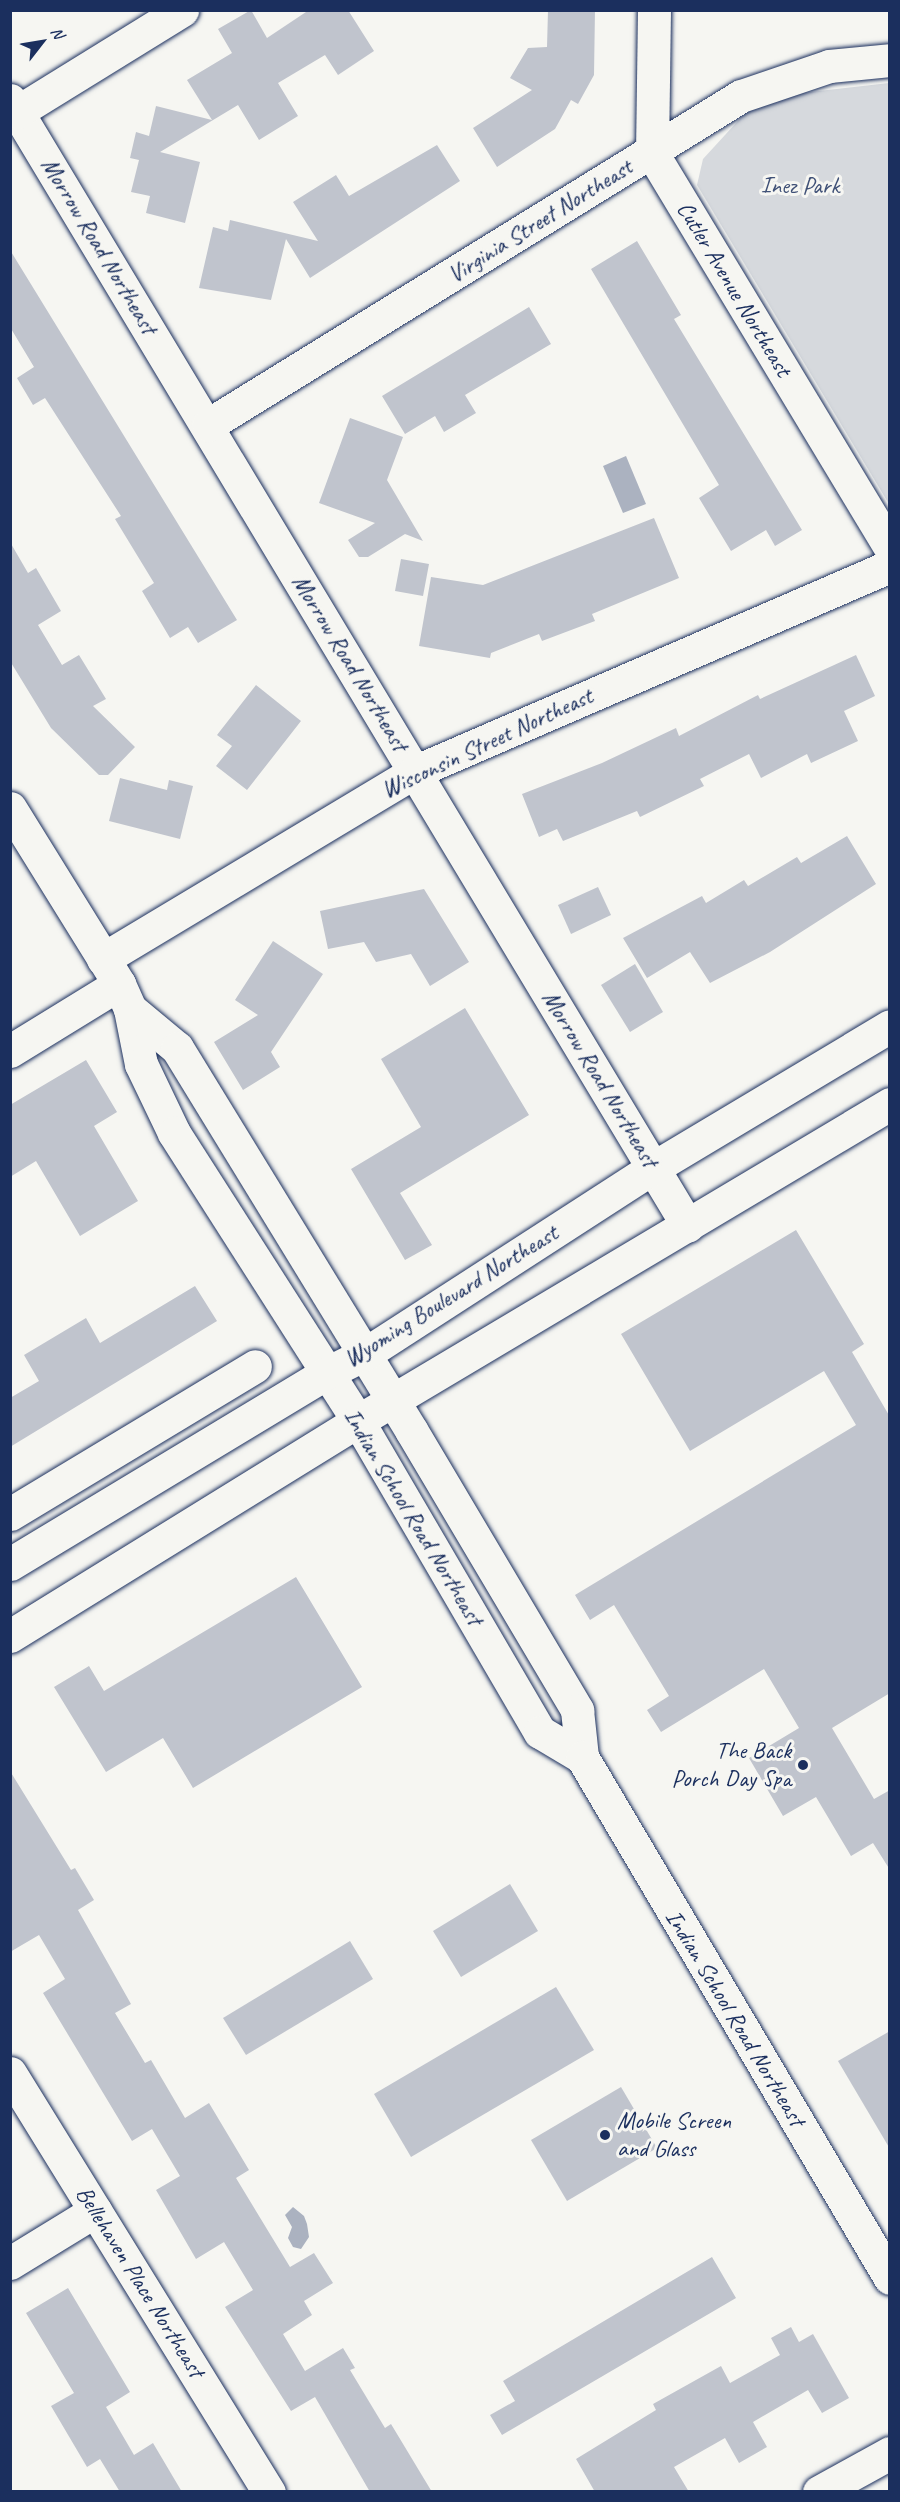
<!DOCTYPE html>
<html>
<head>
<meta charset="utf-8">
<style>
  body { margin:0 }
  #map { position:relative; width:900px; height:2502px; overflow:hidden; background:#f6f6f2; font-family:Caveat,sans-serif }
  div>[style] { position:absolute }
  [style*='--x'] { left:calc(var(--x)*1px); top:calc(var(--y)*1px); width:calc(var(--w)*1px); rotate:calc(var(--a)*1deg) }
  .green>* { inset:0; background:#d6d9dd }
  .water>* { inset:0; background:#abb2c0 }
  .building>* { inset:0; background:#c0c4cd }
  .roads { filter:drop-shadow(0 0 2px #1b2f5e) drop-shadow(0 0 2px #1b2f5e) }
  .minor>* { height:33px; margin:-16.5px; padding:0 16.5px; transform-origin:16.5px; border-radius:16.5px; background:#f6f6f2 }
  .major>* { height:33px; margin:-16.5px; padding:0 16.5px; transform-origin:16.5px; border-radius:16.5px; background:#f6f6f2 }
  .dots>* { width:16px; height:16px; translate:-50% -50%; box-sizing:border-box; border:3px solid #f6f6f2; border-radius:50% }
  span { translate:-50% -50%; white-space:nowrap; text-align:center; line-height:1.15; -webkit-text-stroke:6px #f6f6f2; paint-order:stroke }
  .park-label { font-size:24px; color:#405177 }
  .street-label { font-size:24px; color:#1b2f5e }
  .poi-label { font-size:24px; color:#1b2f5e }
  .right { translate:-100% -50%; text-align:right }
  .left { translate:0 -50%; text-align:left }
  .frame { position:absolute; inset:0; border:12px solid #1b2f5e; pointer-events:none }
  .north { position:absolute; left:12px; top:12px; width:60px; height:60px; -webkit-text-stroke:4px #f6f6f2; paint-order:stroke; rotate:59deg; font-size:16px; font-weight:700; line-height:24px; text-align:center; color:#1b2f5e }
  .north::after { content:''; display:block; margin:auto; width:21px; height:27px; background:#1b2f5e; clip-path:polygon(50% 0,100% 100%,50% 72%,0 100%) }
</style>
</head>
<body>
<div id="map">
  <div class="green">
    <i style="clip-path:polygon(889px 83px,889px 504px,697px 185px,703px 159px,747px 111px,793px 94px)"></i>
  </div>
  <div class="water">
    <i style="clip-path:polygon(626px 456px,646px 504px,623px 513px,603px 466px)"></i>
    <i style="clip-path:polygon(293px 2207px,304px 2216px,307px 2224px,309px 2237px,301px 2249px,293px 2247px,288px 2238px,292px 2227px,285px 2215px)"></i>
  </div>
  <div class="building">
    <i style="clip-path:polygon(251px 10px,267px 38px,309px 10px,348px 10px,374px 51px,338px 75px,325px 55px,278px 83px,298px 116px,259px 140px,238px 105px,160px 152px,200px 162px,185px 223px,146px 213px,150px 196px,131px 192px,139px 160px,130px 158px,136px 132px,149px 136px,156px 106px,212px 120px,187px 80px,232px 53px,218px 29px)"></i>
    <i style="clip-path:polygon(548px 10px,595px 10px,594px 75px,578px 104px,571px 100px,555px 129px,497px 167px,473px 128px,532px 90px,510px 78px,528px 48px,547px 47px)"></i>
    <i style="clip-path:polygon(437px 145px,460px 181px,310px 278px,286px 239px,271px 300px,199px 288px,213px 227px,228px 231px,230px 220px,318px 241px,293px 202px,336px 175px,349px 196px)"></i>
    <i style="clip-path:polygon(637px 241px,681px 315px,674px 319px,802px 530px,775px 546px,766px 530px,731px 551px,699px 498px,719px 485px,591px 269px)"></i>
    <i style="clip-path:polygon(10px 250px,237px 620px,198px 643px,188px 627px,170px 638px,142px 591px,154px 583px,115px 519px,121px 516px,45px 398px,33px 405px,17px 378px,34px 367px,10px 327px)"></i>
    <i style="clip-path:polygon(529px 307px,551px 344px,465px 395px,476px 413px,444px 432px,435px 416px,405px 434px,382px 396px)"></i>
    <i style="clip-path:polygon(350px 418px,403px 437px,387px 480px,423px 541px,405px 534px,368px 557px,359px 557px,348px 540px,375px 523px,319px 503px)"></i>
    <i style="clip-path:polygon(654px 518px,679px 578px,592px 614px,595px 621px,542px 641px,539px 634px,491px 653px,490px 658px,419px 646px,431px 577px,483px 585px)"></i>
    <i style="clip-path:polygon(10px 542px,28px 573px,36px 568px,61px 611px,38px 625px,62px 665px,79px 655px,106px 699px,93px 706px,135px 747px,108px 775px,99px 775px,51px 728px,10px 661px)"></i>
    <i style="clip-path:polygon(401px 559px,429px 564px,423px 596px,395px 591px)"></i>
    <i style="clip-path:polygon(856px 655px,875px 696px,844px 711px,858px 741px,811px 763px,807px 754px,761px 778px,749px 754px,700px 779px,704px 786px,640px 817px,637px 811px,563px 841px,557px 829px,539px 837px,522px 794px,602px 763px,676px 728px,679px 736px,758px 695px,760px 699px)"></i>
    <i style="clip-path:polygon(256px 685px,301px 721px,247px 790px,216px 766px,232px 746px,217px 735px)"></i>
    <i style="clip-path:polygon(120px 778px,167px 790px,169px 780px,193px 786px,180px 839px,109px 821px)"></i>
    <i style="clip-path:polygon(847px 836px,876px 884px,770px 952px,710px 983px,690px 952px,647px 978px,623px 938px,702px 896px,706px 903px,744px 880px,748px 886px,797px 857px,801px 863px)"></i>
    <i style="clip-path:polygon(598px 887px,611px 915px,571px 934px,558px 905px)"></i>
    <i style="clip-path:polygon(424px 889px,469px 962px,430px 986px,411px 954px,376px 962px,364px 942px,328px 949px,320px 911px)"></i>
    <i style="clip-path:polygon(273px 941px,323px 974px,271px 1052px,280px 1067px,243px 1090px,214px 1042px,258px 1015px,235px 1000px)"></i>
    <i style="clip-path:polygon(635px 964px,663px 1012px,630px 1032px,601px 985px)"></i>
    <i style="clip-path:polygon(465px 1008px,529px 1115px,400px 1193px,432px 1245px,405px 1260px,351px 1169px,421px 1127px,381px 1059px)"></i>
    <i style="clip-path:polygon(86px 1060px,117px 1112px,94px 1126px,138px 1201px,80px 1236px,36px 1161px,10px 1177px,10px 1105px)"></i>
    <i style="clip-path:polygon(796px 1230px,864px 1344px,852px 1352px,890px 1417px,890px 1693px,832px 1728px,874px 1799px,890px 1790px,890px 1870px,873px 1843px,851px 1856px,816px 1797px,783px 1816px,749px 1758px,799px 1728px,764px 1669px,661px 1732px,647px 1710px,669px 1696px,614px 1605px,590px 1620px,575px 1595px,856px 1425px,824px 1371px,690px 1451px,621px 1334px)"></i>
    <i style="clip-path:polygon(195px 1286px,217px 1321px,10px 1447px,10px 1398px,39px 1381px,24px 1355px,86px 1318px,100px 1343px)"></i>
    <i style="clip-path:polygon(296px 1577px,362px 1687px,193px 1788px,163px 1738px,106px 1772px,54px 1687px,89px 1666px,104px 1691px)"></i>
    <i style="clip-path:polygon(10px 1771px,71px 1870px,75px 1868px,94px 1900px,78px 1910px,131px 2004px,115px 2013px,145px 2063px,151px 2060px,185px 2118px,209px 2103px,249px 2170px,236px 2178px,290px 2267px,314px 2253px,333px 2283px,304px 2301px,312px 2315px,283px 2334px,305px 2371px,343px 2348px,355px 2368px,350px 2370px,385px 2428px,391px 2424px,432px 2492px,370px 2492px,315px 2397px,291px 2411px,225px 2307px,253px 2290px,224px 2242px,196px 2259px,156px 2190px,180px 2176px,152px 2129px,132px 2141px,43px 1993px,65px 1979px,39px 1935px,10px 1952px)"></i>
    <i style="clip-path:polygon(510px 1884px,538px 1931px,461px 1977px,433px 1931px)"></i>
    <i style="clip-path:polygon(350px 1941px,373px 1979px,246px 2055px,223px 2018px)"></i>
    <i style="clip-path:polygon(556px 1987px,594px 2050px,411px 2157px,374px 2094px)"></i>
    <i style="clip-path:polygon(890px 2031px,890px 2149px,838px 2061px)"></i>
    <i style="clip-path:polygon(621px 2087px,657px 2148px,567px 2201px,531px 2140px)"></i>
    <i style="clip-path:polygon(712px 2257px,736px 2298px,502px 2435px,490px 2415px,515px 2401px,503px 2381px)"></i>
    <i style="clip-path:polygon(68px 2288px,130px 2392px,106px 2407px,134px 2455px,153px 2443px,182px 2492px,120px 2492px,100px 2459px,87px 2467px,51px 2406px,74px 2393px,26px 2313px)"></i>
    <i style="clip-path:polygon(791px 2327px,799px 2342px,813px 2334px,849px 2398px,822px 2413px,808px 2390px,753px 2422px,767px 2447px,739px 2463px,725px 2438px,674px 2467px,689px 2492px,595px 2492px,576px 2459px,656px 2410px,653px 2404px,721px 2366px,730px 2383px,780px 2355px,771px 2338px)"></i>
  </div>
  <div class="roads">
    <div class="minor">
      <i style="--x:654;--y:10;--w:143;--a:90.8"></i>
      <i style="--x:652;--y:153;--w:460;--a:58.9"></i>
      <i style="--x:10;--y:100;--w:1314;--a:58.95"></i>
      <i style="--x:17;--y:112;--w:194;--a:-31.7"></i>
      <i style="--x:208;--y:425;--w:626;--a:-31.69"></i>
      <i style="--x:741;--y:96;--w:93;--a:-18.8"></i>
      <i style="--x:829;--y:66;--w:61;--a:-5.6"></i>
      <i style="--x:10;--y:808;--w:207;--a:58.2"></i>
      <i style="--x:119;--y:984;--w:27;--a:66"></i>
      <i style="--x:130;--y:1009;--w:56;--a:78.7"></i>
      <i style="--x:141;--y:1064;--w:76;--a:64.4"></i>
      <i style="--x:174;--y:1133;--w:342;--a:57.4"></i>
      <i style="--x:358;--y:1421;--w:360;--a:59.7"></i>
      <i style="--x:540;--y:1732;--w:49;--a:30.8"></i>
      <i style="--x:103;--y:959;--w:363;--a:-31"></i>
      <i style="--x:414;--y:772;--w:519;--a:-23.4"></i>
      <i style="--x:130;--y:1009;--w:61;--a:39.7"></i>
      <i style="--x:177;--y:1048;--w:448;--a:58.5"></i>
      <i style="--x:411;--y:1430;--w:326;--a:59.3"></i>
      <i style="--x:577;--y:1710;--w:47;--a:83.9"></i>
      <i style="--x:582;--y:1757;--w:605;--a:59.41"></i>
      <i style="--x:10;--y:1051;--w:128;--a:-31.6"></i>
      <i style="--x:10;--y:1514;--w:286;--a:-31.1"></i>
      <i style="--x:10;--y:2073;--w:493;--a:58.3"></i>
      <i style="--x:10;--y:2263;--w:100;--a:-31.5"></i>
      <i style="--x:819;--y:2492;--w:81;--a:-28.8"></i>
    </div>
    <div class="major">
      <i style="--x:10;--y:1564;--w:368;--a:-31.1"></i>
      <i style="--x:325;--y:1374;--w:45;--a:-26.6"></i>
      <i style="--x:365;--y:1354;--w:343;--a:-32.9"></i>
      <i style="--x:653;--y:1168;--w:276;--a:-30.9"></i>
      <i style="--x:10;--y:1636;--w:409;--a:-31.7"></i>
      <i style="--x:358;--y:1421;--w:619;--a:-30.79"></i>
    </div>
  </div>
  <div class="dots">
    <i style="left:803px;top:1765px;background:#1b2f5e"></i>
    <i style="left:605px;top:2135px;background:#1b2f5e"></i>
  </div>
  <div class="park-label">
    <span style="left:800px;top:186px">Inez Park</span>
  </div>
  <div class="street-label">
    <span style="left:540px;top:221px;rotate:-32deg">Virginia Street Northeast</span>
    <span style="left:99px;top:246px;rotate:59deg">Morrow Road Northeast</span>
    <span style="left:734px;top:289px;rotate:59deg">Cutler Avenue Northeast</span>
    <span style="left:350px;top:663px;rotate:59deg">Morrow Road Northeast</span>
    <span style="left:487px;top:743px;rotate:-25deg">Wisconsin Street Northeast</span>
    <span style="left:600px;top:1079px;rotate:59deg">Morrow Road Northeast</span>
    <span style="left:451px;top:1296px;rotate:-32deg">Wyoming Boulevard Northeast</span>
    <span style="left:413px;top:1517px;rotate:59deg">Indian School Road Northeast</span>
    <span style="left:735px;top:2018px;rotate:59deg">Indian School Road Northeast</span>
    <span style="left:140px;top:2282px;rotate:58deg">Bellehaven Place Northeast</span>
  </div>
  <div class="poi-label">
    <span class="right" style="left:791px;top:1765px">The Back<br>Porch Day Spa</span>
    <span class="left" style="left:617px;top:2135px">Mobile Screen<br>and Glass</span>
  </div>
  <div class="frame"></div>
  <div class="north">N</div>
</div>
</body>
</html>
